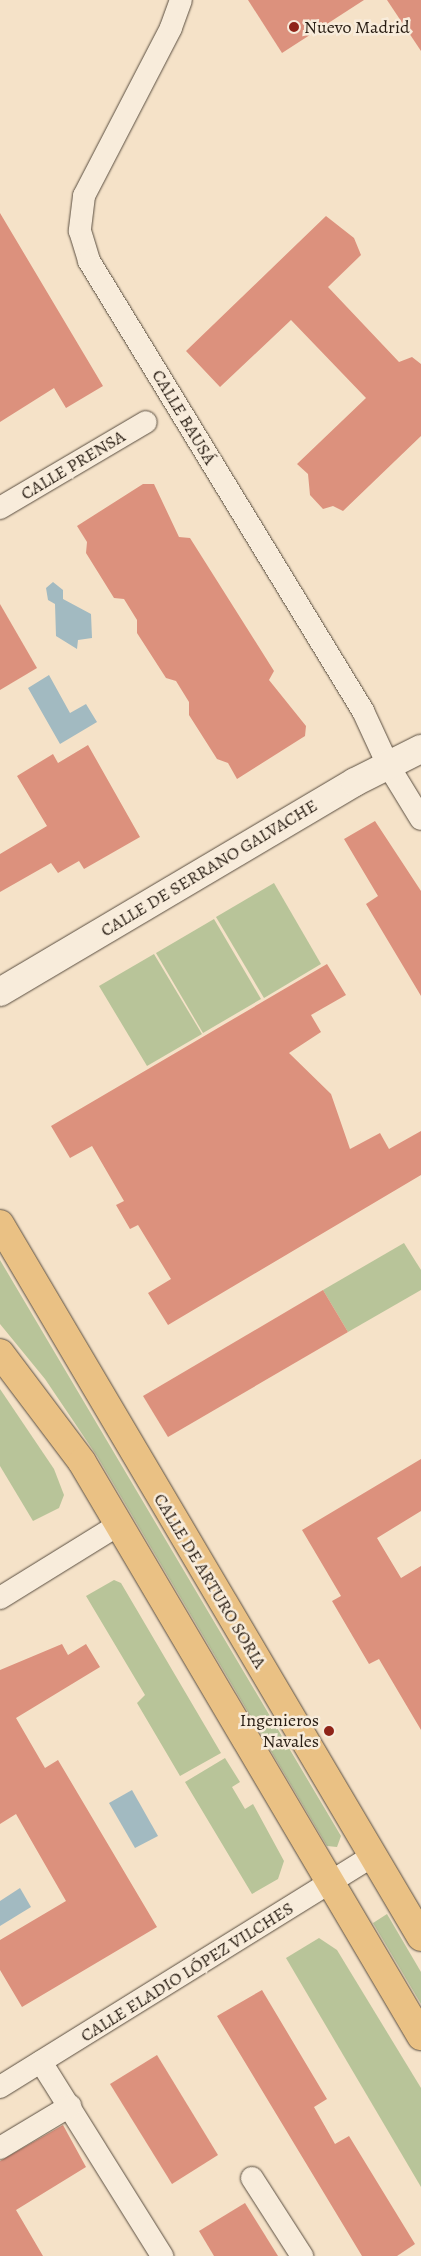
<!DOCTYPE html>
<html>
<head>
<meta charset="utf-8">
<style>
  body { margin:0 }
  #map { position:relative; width:421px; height:2256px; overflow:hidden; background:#f5e2c8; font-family:Alegreya,serif }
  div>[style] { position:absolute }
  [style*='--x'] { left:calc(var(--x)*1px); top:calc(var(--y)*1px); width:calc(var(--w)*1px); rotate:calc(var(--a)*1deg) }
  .green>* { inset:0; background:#b8c499 }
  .water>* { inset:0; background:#a2bac1 }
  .building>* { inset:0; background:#dc917d }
  .roads { filter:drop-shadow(0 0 1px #5a4e40) drop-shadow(0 0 1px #5a4e40) }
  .street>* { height:22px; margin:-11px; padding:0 11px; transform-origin:11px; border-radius:11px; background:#f8ecdb }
  .secondary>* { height:28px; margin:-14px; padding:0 14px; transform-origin:14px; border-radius:14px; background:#f8ecdb }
  .primary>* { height:28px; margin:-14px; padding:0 14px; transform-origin:14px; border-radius:14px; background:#eac184 }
  .dots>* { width:14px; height:14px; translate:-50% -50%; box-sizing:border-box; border:2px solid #f8ecdb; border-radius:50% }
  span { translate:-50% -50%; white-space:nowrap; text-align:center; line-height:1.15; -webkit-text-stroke:5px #f8ecdb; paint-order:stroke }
  .poi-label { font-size:18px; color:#271c12 }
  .left { translate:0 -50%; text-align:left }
  .right { translate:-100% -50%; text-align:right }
  .street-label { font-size:18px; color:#271c12 }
</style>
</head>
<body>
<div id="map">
  <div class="green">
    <i style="clip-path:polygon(274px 883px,321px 964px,264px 998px,216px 917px)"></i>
    <i style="clip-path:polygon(214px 919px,261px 999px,203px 1033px,156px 953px)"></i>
    <i style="clip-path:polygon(154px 954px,202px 1034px,147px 1066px,99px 986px)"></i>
    <i style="clip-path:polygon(404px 1243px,421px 1270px,421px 1290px,348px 1332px,323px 1290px)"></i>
    <i style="clip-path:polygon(0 1260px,341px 1836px,337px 1847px,327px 1846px,97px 1456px,45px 1379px,0 1324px)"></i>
    <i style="clip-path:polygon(0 1389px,54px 1469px,64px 1495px,59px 1508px,33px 1521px,0 1466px)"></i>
    <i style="clip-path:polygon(114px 1580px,121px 1583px,221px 1753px,180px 1776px,137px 1703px,145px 1695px,86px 1596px)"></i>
    <i style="clip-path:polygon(225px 1758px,240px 1782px,232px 1787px,245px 1809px,253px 1804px,284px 1861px,278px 1879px,252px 1894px,185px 1782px)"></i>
    <i style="clip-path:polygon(387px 1914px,421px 1972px,421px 2004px,373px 1923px)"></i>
    <i style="clip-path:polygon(319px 1938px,337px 1950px,421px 2088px,421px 2187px,286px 1958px)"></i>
  </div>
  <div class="water">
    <i style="clip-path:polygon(53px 582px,63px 590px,63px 599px,91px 614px,92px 638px,78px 640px,77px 649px,56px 636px,55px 604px,48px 600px,46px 588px)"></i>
    <i style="clip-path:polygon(49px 675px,70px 713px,86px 704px,97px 722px,60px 744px,28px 688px)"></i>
    <i style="clip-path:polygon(132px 1790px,158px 1836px,135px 1848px,109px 1803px)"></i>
    <i style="clip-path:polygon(20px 1888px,31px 1907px,0 1926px,0 1901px)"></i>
  </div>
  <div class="building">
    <i style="clip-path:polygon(248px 0,364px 0,282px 53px)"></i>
    <i style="clip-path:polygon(387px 0,421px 0,421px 51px)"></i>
    <i style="clip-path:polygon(0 213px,103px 386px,66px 408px,54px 388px,0 422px)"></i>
    <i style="clip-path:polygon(326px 216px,354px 238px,361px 255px,328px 287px,399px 362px,412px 357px,421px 364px,421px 436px,343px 511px,333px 506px,323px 509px,310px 495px,308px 474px,297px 464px,366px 398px,291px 320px,220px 387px,186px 351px)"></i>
    <i style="clip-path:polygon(143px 484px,154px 484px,179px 537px,190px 538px,274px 671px,269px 680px,306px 726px,305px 736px,237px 779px,228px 763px,217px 759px,189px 715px,189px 702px,176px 681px,166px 678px,137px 633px,137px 620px,124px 599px,114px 598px,86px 553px,87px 542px,77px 526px)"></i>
    <i style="clip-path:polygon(0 604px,37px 668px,0 690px)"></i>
    <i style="clip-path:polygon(88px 745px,140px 837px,84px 869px,79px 861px,58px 873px,51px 863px,0 892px,0 854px,47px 826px,17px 776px,53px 754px,58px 763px)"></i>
    <i style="clip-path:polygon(375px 821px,421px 891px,421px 996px,366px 904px,378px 896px,344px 839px)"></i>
    <i style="clip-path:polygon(327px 964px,346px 995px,311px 1015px,321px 1032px,289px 1053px,331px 1094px,350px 1149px,380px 1133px,389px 1149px,421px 1131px,421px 1175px,168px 1325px,148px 1293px,171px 1279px,138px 1225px,130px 1229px,116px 1205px,124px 1201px,92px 1146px,70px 1158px,51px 1126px)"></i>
    <i style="clip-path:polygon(323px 1290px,348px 1332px,168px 1437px,143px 1396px)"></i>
    <i style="clip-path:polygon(421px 1459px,421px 1511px,377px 1538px,401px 1578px,421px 1566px,421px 1730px,379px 1659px,369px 1664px,332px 1601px,341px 1596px,302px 1530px)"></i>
    <i style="clip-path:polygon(62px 1644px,68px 1655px,86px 1644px,100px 1667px,16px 1718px,45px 1768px,58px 1760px,157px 1927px,22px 2007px,0 1970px,0 1940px,66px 1901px,16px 1814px,0 1824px,0 1670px)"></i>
    <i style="clip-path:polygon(262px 1990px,327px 2099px,314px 2107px,335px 2144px,349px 2136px,415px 2244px,397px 2256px,362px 2256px,217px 2016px)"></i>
    <i style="clip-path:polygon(157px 2055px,218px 2155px,172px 2184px,110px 2084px)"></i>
    <i style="clip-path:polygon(63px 2125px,86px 2167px,16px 2210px,43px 2256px,0 2256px,0 2161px)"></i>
    <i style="clip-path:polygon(245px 2203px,278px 2256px,214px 2256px,199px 2231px)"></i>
  </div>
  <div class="roads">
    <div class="street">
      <i style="--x:181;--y:0;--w:30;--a:110"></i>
      <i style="--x:171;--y:28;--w:189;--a:117.4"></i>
      <i style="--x:84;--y:196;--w:35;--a:97"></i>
      <i style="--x:80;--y:231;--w:31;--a:73"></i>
      <i style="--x:89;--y:261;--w:527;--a:58.66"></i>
      <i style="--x:363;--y:711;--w:60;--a:65.2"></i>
      <i style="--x:388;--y:765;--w:63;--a:58.6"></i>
      <i style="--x:0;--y:508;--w:169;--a:-30.5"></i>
      <i style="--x:0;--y:1598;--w:139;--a:-31.7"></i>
      <i style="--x:41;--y:2062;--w:229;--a:58"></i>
      <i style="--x:0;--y:2087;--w:439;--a:-31.8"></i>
      <i style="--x:0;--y:2148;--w:82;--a:-31"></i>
      <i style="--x:252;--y:2178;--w:93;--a:57.3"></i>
    </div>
    <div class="secondary">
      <i style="--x:0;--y:992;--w:412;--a:-30.6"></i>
      <i style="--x:355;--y:782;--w:74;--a:-26.6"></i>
    </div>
    <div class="primary">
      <i style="--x:0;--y:1224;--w:828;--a:59.44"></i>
      <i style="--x:0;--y:1353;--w:136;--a:53"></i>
      <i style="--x:82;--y:1462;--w:667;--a:59.43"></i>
    </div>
  </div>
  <div class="dots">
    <i style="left:294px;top:27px;background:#8f2418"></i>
    <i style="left:329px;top:1731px;background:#8f2418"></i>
  </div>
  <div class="poi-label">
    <span class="left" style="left:304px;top:27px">Nuevo Madrid</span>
    <span class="right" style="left:319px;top:1731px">Ingenieros<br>Navales</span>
  </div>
  <div class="street-label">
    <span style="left:184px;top:417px;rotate:59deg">CALLE BAUSÁ</span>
    <span style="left:73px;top:465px;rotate:-31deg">CALLE PRENSA</span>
    <span style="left:209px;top:868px;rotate:-31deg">CALLE DE SERRANO GALVACHE</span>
    <span style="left:210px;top:1581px;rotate:59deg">CALLE DE ARTURO SORIA</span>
    <span style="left:187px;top:1972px;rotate:-32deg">CALLE ELADIO LÓPEZ VILCHES</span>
  </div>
</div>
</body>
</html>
